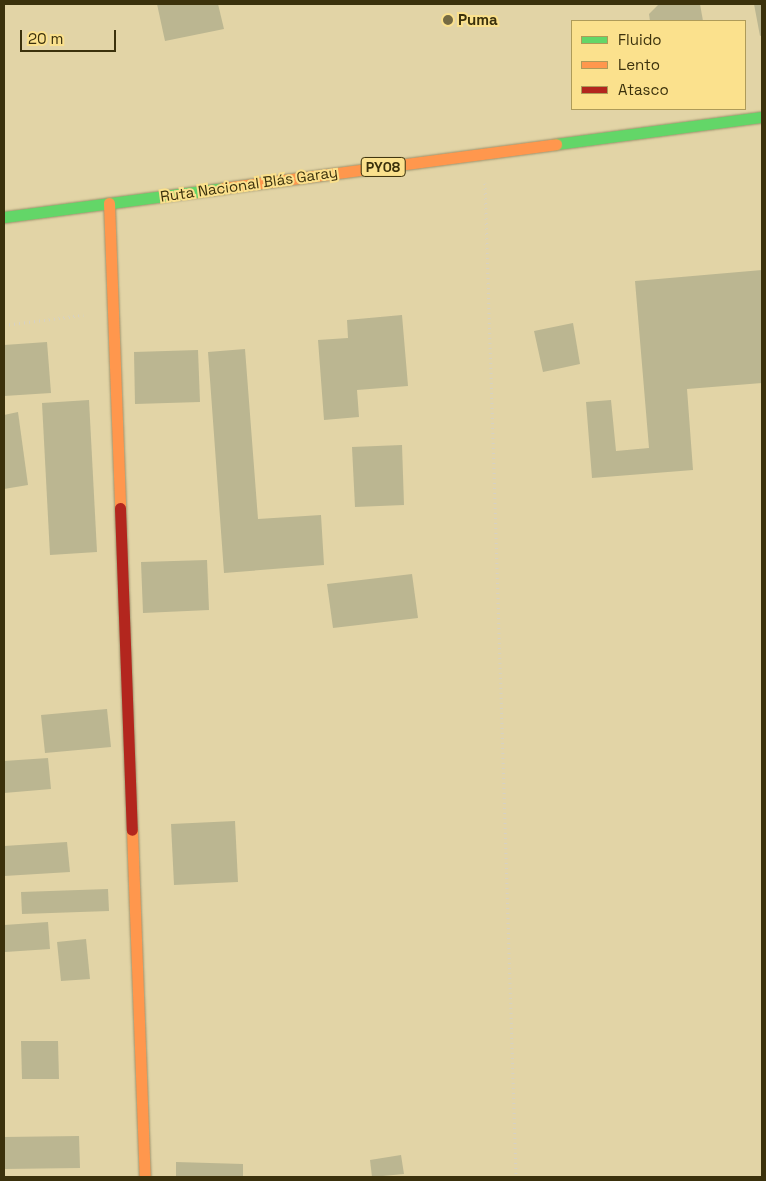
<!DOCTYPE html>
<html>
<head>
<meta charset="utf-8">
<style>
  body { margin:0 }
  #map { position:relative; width:766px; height:1181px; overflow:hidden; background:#e2d4a6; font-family:"Space Grotesk",sans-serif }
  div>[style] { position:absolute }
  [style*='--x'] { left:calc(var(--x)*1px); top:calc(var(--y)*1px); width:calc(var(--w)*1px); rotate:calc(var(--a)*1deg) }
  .building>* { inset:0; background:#bbb691 }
  .path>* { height:3px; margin-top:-1.5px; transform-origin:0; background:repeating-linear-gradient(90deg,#d6d1c3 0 1px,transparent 0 5px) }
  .roads { filter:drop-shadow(0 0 1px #9f946e) drop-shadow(0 0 1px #9f946e) }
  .fast>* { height:11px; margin:-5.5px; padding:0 5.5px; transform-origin:5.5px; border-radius:5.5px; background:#63d668 }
  .slow>* { height:11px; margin:-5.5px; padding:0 5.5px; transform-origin:5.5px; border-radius:5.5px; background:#ff974d }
  .jam>* { height:11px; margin:-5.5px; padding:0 5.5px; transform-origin:5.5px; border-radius:5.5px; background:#b3261e }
  .dots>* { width:14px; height:14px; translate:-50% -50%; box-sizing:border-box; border:2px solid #fbe18d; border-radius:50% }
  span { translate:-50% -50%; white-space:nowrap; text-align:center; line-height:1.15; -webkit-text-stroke:4px #fbe18d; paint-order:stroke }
  .shield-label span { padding:1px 4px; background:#fbe18d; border:1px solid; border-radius:4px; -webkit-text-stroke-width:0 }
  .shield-label { font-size:14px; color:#3b310c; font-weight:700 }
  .poi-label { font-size:15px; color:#3b310c; font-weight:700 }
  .left { translate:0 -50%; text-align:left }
  .street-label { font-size:15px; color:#3b310c }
  .frame { position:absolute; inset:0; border:5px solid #3b310c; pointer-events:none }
  .legend { position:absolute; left:571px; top:20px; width:175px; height:90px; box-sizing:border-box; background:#fbe18d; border:1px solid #ae9b59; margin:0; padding:6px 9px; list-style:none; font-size:15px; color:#3b310c }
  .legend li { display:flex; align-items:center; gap:10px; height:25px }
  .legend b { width:25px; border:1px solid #ae9b59 }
  .scale { position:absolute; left:20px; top:30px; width:96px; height:22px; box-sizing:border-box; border:2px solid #3b310c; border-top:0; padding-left:6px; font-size:15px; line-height:18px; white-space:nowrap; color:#3b310c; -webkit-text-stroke:4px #fbe18d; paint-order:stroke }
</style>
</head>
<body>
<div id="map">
  <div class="building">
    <i style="clip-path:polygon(157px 4px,218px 4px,224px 29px,165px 41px)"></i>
    <i style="clip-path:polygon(659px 4px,700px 4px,703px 21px,650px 21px,649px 14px)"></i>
    <i style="clip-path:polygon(754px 4px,762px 4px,762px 35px,760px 36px)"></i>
    <i style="clip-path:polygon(762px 270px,762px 383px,687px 389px,693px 470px,592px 478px,586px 402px,611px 400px,616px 451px,649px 448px,635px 281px)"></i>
    <i style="clip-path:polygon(402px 315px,408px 386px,357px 390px,359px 417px,324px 420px,318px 340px,348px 338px,347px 320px)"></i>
    <i style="clip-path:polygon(573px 323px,580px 364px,543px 372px,534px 331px)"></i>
    <i style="clip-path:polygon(47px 342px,51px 393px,4px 396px,4px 345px)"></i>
    <i style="clip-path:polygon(245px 349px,258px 519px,321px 515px,324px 565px,224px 573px,208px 352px)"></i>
    <i style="clip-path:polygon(198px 350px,200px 402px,135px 404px,134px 352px)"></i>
    <i style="clip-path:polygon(89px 400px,97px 552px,50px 555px,42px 403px)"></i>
    <i style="clip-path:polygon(18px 412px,28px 485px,4px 489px,4px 415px)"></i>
    <i style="clip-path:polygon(402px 445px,404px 505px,355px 507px,352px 447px)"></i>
    <i style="clip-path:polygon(207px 560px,209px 610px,143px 613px,141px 562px)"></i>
    <i style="clip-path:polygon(412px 574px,418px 618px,333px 628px,327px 584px)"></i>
    <i style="clip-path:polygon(107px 709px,111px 747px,45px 753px,41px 715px)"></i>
    <i style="clip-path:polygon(48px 758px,51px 789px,4px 793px,4px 761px)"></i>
    <i style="clip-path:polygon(235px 821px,238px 882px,174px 885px,171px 824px)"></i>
    <i style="clip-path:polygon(67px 842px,70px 872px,4px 876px,4px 846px)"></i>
    <i style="clip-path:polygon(108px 889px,109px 911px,22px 914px,21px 892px)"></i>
    <i style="clip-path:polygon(48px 922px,50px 949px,5px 952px,4px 925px)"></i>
    <i style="clip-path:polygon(86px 939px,90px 979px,61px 981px,57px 942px)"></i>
    <i style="clip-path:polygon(21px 1041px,58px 1041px,59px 1079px,22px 1079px)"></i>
    <i style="clip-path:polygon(79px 1136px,80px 1168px,4px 1169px,4px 1137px)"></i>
    <i style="clip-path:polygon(401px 1155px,404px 1174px,372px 1177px,370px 1160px)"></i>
    <i style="clip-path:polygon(176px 1162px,243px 1164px,243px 1177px,176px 1177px)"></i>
  </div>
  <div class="path">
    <i style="--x:485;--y:183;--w:994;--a:88.21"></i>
    <i style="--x:4;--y:325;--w:80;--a:-7.2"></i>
  </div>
  <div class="roads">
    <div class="fast">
      <i style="--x:556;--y:144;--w:208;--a:-7.5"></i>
      <i style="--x:4;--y:217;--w:221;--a:-7.5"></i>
    </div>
    <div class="slow">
      <i style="--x:223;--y:188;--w:336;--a:-7.5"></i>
      <i style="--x:109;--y:203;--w:305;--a:87.9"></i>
      <i style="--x:132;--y:830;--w:347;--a:87.9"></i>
    </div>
    <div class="jam">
      <i style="--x:120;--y:508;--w:322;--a:87.9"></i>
    </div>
  </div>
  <div class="dots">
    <i style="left:448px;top:20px;background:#756a42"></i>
  </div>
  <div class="shield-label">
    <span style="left:383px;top:167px">PY08</span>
  </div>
  <div class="poi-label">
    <span class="left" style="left:458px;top:20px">Puma</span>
  </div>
  <div class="street-label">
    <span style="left:249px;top:184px;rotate:-8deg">Ruta Nacional Blás Garay</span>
  </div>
  <div class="frame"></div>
  <ul class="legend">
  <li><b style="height:6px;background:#63d668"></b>Fluido</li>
  <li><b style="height:6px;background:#ff974d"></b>Lento</li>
  <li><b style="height:6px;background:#b3261e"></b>Atasco</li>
  </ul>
  <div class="scale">20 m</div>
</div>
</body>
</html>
